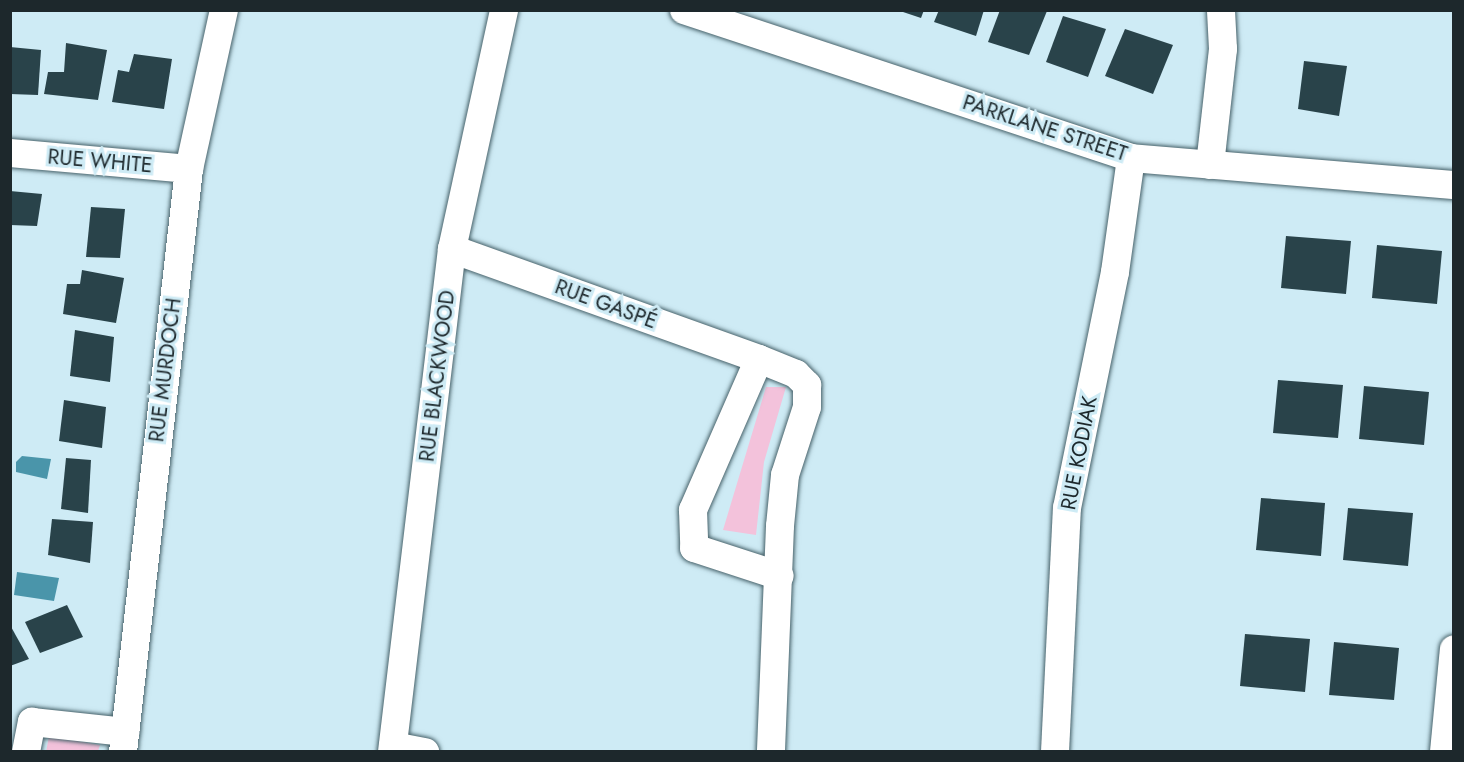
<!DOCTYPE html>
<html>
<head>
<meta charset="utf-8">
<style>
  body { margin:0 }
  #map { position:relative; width:1464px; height:762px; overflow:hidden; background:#ceebf5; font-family:Jost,sans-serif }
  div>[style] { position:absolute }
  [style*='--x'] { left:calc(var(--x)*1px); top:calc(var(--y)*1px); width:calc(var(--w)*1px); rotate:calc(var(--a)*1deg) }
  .green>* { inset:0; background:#f3c2db }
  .water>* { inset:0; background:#4a95aa }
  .building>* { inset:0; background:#29434a }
  .roads { filter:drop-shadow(0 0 2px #47626a) drop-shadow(0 0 2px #47626a) }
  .minor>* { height:28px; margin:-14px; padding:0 14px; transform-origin:14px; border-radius:14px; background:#fff }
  span { translate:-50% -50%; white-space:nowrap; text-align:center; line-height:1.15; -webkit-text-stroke:6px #ceebf5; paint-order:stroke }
  .street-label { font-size:21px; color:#1d282c }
  .frame { position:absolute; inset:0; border:12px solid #1d282c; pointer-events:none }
</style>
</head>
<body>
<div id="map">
  <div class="green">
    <i style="clip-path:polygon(766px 387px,786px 387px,764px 462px,756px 535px,723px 530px)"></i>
    <i style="clip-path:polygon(49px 736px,100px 745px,98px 751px,46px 752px)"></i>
  </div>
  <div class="water">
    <i style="clip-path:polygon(22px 456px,51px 459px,47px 479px,16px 472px,16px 462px)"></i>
    <i style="clip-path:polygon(17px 572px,59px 578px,54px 601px,14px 595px)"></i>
  </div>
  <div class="building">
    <i style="clip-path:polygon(897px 10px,924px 10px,921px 18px)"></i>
    <i style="clip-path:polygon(939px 10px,984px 10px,976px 36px,934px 22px)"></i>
    <i style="clip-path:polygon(1000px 10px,1047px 11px,1029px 55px,988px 42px)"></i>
    <i style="clip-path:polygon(1063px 16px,1106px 29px,1088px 77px,1046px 62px)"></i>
    <i style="clip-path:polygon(1125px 29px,1173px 45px,1153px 94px,1105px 76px)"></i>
    <i style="clip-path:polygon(66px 43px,107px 50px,98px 100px,44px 94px,48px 72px,64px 72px)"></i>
    <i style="clip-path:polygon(10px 47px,41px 50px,38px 95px,10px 94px)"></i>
    <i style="clip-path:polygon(134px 54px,172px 59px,164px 109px,112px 102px,118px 70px,129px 72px)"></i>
    <i style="clip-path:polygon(1304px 61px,1347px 66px,1339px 116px,1298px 109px)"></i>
    <i style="clip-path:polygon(10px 191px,42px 194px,37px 226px,10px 225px)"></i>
    <i style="clip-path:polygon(91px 207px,125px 209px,120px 258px,86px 257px)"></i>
    <i style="clip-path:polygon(1286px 236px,1351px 241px,1346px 294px,1281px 288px)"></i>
    <i style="clip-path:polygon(1377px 245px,1442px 251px,1437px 304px,1372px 298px)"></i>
    <i style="clip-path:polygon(82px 270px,124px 278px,116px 323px,63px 314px,67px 284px,80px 284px)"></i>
    <i style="clip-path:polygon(75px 330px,114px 337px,110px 382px,70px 376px)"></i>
    <i style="clip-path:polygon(1278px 380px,1343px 385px,1338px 438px,1273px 433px)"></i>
    <i style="clip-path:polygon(1364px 386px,1429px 392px,1424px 445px,1359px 439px)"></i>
    <i style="clip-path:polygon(64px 400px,106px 407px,102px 448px,59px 441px)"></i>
    <i style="clip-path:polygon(66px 458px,91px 460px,88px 513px,61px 509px)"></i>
    <i style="clip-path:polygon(1261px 498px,1325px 503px,1321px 556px,1256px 550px)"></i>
    <i style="clip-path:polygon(1348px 508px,1413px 513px,1408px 566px,1343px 560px)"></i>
    <i style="clip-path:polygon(52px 519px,93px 522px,90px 563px,48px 555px)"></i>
    <i style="clip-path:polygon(67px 605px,83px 637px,40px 653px,25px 622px)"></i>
    <i style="clip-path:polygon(10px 625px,29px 659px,10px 666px)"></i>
    <i style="clip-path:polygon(1245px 634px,1310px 639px,1305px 692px,1240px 686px)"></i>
    <i style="clip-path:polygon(1334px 642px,1399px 648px,1394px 700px,1329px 695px)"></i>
  </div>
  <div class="roads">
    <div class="minor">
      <i style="--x:684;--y:10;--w:471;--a:18.3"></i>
      <i style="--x:1131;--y:158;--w:324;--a:4.8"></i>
      <i style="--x:10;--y:153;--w:180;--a:5.1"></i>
      <i style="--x:1210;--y:165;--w:117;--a:-83.6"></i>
      <i style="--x:1223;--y:49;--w:39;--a:-93"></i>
      <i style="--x:452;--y:249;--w:326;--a:19.7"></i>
      <i style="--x:759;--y:359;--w:40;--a:22"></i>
      <i style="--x:796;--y:374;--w:16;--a:45"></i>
      <i style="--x:807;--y:385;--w:22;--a:90"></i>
      <i style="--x:807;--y:407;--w:71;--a:107.9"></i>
      <i style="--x:785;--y:475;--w:51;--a:95.6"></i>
      <i style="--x:780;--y:526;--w:226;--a:92.3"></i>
      <i style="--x:759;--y:359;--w:165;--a:113.6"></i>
      <i style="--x:693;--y:510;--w:38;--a:88"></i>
      <i style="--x:694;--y:548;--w:90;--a:18"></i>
      <i style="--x:393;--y:746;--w:33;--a:11"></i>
      <i style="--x:26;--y:752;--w:31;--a:-79"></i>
      <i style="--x:32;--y:722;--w:94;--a:6.1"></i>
      <i style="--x:123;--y:752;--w:587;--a:-83.54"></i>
      <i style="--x:189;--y:169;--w:163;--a:-77.6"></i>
      <i style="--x:392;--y:752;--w:507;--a:-83.2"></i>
      <i style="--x:452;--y:249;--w:245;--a:-77.7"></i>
      <i style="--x:1055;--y:752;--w:244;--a:-87.2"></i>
      <i style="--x:1067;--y:508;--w:241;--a:-78.5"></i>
      <i style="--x:1115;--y:272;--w:115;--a:-82"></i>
      <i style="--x:1444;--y:752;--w:103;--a:-84.5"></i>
    </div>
  </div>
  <div class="street-label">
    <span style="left:1045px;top:128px;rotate:18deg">PARKLANE STREET</span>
    <span style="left:100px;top:161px;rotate:5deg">RUE WHITE</span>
    <span style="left:606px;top:304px;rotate:20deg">RUE GASPÉ</span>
    <span style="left:165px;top:370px;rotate:-83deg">RUE MURDOCH</span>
    <span style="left:437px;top:376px;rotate:-83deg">RUE BLACKWOOD</span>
    <span style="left:1079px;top:453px;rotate:-79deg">RUE KODIAK</span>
  </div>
  <div class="frame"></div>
</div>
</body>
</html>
